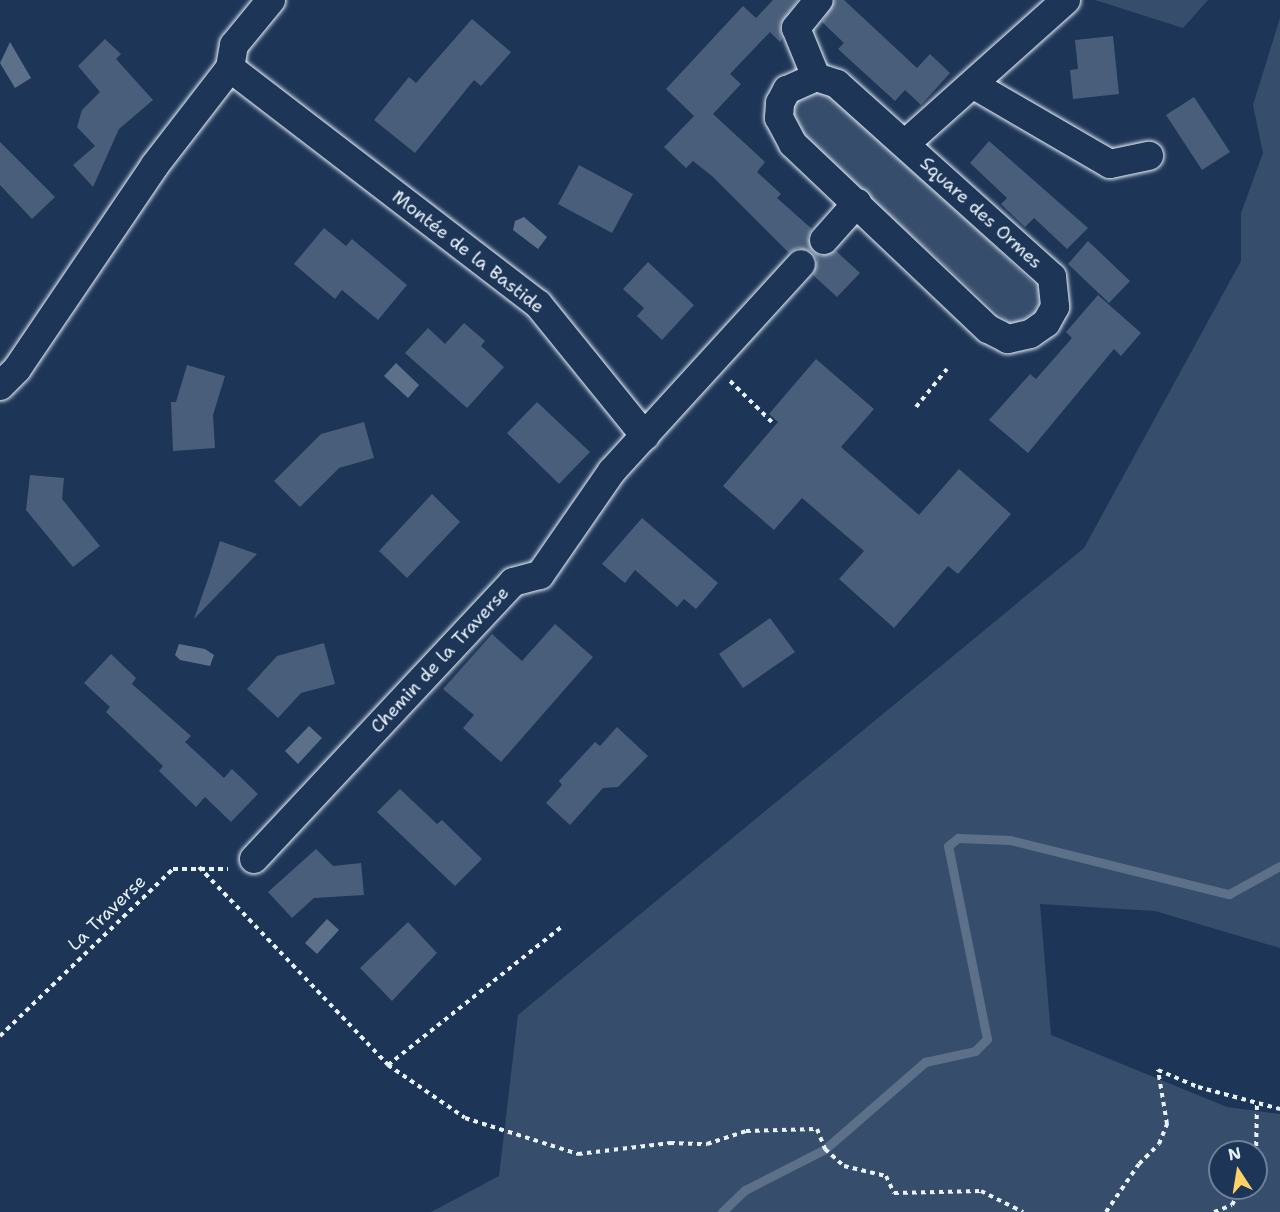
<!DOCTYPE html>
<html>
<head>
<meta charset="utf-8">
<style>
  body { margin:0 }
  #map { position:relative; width:1280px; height:1212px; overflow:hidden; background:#1d3557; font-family:"Shantell Sans",sans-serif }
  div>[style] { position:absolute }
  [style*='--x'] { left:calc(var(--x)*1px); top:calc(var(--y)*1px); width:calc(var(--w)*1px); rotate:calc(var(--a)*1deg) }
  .green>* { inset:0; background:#374d6c }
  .water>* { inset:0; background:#5d7089 }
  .stream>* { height:9px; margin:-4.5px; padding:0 4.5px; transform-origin:4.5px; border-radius:4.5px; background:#5d7089 }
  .building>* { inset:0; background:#495e7a }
  .path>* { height:4px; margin-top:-2px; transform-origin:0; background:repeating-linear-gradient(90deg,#e8f1f8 0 4.5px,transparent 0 9px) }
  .roads { filter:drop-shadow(0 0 2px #e8f1f8) drop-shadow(0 0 2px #e8f1f8) }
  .minor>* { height:28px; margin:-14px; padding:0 14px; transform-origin:14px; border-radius:14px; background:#1d3557 }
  span { translate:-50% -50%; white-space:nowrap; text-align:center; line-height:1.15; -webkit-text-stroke:4.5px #1d3557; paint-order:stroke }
  .street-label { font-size:18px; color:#e8f1f8 }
  .north { position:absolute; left:1208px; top:1140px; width:60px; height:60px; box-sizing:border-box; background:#1d3557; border:2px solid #6e8097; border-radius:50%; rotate:348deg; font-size:16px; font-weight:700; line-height:24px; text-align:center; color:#e8f1f8 }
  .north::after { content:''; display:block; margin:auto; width:21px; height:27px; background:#ffd166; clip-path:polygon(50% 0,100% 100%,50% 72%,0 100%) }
</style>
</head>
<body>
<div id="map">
  <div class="green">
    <i style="clip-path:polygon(1095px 0,1208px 0,1183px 28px)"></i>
    <i style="clip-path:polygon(evenodd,1280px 18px,1280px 948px,1155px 911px,1040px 904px,1051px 1035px,1227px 1107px,1280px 1114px,1280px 1212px,431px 1212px,499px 1176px,518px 1015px,1084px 548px,1241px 261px,1241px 213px,1263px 153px,1253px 105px,1280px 18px,1220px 1152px,1256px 1152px,1256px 1188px,1220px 1188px,1220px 1152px)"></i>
    <i style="clip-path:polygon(806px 91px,826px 91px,977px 229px,1039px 289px,1038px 310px,1012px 326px,793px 128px,793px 101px)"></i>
  </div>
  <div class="water">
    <i style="clip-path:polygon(10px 42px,31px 78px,15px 88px,0 63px)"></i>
    <i style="clip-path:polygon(524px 217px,547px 237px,538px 249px,513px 230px,515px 221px)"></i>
    <i style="clip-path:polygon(396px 363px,419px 385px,408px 398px,384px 376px)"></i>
    <i style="clip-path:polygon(179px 644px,205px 649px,214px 655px,210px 666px,180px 660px,175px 655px)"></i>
    <i style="clip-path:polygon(309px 726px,322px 738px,298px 764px,285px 751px)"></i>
    <i style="clip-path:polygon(327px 919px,339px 930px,317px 954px,305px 943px)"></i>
  </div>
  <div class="stream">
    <i style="--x:722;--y:1212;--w:32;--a:-44"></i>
    <i style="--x:745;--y:1190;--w:90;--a:-27.1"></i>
    <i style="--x:825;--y:1149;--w:133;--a:-41"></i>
    <i style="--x:925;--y:1062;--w:51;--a:-12.4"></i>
    <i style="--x:975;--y:1051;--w:17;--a:-45"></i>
    <i style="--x:987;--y:1039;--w:197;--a:-101.4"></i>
    <i style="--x:948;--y:846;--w:13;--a:-39"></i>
    <i style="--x:958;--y:838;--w:52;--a:2.2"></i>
    <i style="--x:1010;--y:840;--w:226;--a:13.9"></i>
    <i style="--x:1229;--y:894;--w:58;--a:-28.8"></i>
  </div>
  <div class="building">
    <i style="clip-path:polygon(773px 0,798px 0,780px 25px,782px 39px,780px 42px,770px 32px,730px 74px,741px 84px,713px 114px,765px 162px,757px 172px,781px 194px,777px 198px,812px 229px,808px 237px,813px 252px,821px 256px,836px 251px,860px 273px,837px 297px,813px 275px,817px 260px,812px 251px,797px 248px,789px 253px,712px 176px,693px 161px,686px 168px,664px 147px,694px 116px,666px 89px,743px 6px,756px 18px)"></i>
    <i style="clip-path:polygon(835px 0,844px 0,917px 68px,930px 54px,950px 73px,921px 105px,905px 90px,895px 101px,838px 49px,844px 43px,822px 22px)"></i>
    <i style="clip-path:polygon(472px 19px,511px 52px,481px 86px,474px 80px,415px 153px,374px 120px,409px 77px,416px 83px)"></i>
    <i style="clip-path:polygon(1113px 36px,1119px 94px,1073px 99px,1070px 70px,1078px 69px,1075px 40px)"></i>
    <i style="clip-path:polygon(105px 39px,121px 54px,116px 59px,153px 100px,119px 129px,93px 187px,73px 165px,95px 146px,77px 127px,82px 110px,100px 92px,78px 66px)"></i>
    <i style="clip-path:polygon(1194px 97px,1230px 152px,1202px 170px,1166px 115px)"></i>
    <i style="clip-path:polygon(989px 141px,1088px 228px,1067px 249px,1034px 218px,1025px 227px,1001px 204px,1007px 198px,970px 163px)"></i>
    <i style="clip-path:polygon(0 142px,55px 197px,32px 219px,0 185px)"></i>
    <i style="clip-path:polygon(579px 165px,633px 194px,612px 233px,558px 204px)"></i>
    <i style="clip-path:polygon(324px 228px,346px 246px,352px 239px,407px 285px,378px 320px,342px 290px,335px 299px,294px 264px)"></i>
    <i style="clip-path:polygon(1088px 241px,1130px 281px,1109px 303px,1068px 264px)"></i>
    <i style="clip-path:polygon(648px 262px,694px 305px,662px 340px,637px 316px,644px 308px,623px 289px)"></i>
    <i style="clip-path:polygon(1098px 295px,1141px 333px,1121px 356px,1114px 349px,1028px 453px,989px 420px,1030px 374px,1036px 379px,1072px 338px,1066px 332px)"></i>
    <i style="clip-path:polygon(464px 323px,485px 341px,481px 346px,504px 367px,467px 408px,405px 353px,428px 328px,445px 344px)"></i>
    <i style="clip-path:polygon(816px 359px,874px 409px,841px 447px,919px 515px,959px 469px,1011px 514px,958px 574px,948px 566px,894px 628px,839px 579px,864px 551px,802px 498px,774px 530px,723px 486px,778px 422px,769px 414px)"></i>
    <i style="clip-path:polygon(187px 365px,225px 376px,213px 415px,215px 448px,173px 451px,171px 402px,176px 402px)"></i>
    <i style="clip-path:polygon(537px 402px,590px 452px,559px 484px,507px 433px)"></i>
    <i style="clip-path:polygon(364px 422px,374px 458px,339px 468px,300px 507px,274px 481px,321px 434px)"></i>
    <i style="clip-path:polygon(30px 475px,64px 478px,62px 499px,100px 546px,73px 567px,26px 510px)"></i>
    <i style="clip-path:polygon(432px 494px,460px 522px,407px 578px,379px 551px)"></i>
    <i style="clip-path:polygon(642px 518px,718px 583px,696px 609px,684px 599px,677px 607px,635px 570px,625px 583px,602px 564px)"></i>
    <i style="clip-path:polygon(220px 541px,257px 554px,194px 619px,210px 573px)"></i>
    <i style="clip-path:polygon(770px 618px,795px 652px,743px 688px,719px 654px)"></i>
    <i style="clip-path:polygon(555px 624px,593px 657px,501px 762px,463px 728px,474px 715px,443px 689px,492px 634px,522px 661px)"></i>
    <i style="clip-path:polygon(324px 643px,335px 684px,301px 693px,278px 718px,247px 689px,277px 656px)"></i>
    <i style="clip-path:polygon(111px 654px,136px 678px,132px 684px,191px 736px,185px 742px,224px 778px,232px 769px,258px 794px,231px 822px,205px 797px,196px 807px,159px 771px,163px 766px,106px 712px,110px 707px,84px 683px)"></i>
    <i style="clip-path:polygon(617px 727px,648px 756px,618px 787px,603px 788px,570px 825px,546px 803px,562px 785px,559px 781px,595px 742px,600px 746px)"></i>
    <i style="clip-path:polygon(400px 789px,437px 824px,442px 820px,482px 859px,455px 886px,377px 812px)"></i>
    <i style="clip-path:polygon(316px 849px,333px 866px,361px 863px,364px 895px,314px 898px,292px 918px,268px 892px)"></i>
    <i style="clip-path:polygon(408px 922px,437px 953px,392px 1001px,360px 968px)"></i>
  </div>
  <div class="path">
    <i style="--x:730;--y:381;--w:63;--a:44.4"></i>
    <i style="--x:916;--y:407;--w:49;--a:-50.8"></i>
    <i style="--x:199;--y:867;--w:274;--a:46.3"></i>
    <i style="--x:388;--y:1065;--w:93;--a:34.5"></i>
    <i style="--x:465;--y:1118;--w:119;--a:17.7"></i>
    <i style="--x:578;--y:1154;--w:93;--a:-6.8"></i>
    <i style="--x:670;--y:1143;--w:37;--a:2"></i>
    <i style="--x:707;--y:1144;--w:41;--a:-18.4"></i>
    <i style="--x:746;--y:1131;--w:71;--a:-1.6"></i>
    <i style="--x:817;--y:1129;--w:22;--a:68"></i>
    <i style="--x:825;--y:1149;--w:25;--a:42"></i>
    <i style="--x:844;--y:1166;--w:43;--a:13.4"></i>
    <i style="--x:886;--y:1176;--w:19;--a:65"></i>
    <i style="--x:894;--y:1193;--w:87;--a:-1.3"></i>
    <i style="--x:981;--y:1191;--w:47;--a:26.6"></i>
    <i style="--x:0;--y:1036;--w:240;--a:-44"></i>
    <i style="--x:173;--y:869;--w:55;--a:0"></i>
    <i style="--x:388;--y:1065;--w:225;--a:-38.5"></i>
    <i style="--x:1256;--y:1155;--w:53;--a:-88.9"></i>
    <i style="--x:1106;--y:1212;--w:58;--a:-55.5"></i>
    <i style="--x:1139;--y:1164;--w:28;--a:-45"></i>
    <i style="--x:1159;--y:1144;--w:22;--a:-68"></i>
    <i style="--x:1167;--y:1124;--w:55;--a:-99.5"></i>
    <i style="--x:1158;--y:1070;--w:43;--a:23"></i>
    <i style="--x:1198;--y:1087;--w:85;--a:15"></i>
    <i style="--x:1214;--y:1212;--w:19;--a:-21"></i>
    <i style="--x:1232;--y:1205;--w:19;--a:-62"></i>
  </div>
  <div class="roads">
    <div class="minor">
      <i style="--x:271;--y:0;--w:58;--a:129.4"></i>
      <i style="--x:234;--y:45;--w:23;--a:100"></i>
      <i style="--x:230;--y:68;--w:388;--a:37.5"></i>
      <i style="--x:538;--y:304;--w:170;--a:51"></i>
      <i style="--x:816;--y:77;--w:22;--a:18"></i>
      <i style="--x:837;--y:84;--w:289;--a:41.9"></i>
      <i style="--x:1052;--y:277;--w:30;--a:84"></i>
      <i style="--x:1055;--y:307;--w:18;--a:119"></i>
      <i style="--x:1046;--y:323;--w:19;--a:145"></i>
      <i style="--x:1030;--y:334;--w:23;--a:167"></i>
      <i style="--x:1008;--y:339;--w:22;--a:-153"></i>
      <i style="--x:988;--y:329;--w:269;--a:-136.5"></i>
      <i style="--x:793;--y:144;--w:30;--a:-118"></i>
      <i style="--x:779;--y:118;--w:15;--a:-86"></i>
      <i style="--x:780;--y:103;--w:15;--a:-62"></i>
      <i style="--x:787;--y:90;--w:32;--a:-24"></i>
      <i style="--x:816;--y:77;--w:53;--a:-112.2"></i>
      <i style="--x:796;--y:28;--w:36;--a:-51"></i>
      <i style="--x:974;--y:85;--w:157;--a:30.2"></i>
      <i style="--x:1110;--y:164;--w:40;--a:-12"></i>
      <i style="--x:905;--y:144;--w:216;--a:-41.8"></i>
      <i style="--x:824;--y:240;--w:50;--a:-48.3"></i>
      <i style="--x:0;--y:386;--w:24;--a:-45"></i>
      <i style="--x:17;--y:369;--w:246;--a:-55.9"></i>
      <i style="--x:155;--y:165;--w:123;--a:-52.3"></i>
      <i style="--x:254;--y:859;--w:379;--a:-46.9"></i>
      <i style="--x:513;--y:582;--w:28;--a:-15"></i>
      <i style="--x:540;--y:575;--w:126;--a:-55.3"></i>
      <i style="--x:612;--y:471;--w:280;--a:-47.6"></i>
    </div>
  </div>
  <div class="street-label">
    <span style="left:981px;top:213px;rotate:42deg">Square des Ormes</span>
    <span style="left:468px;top:252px;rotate:38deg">Montée de la Bastide</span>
    <span style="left:440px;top:660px;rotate:-47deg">Chemin de la Traverse</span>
    <span style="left:107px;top:913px;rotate:-44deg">La Traverse</span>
  </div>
  <div class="north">N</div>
</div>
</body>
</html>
